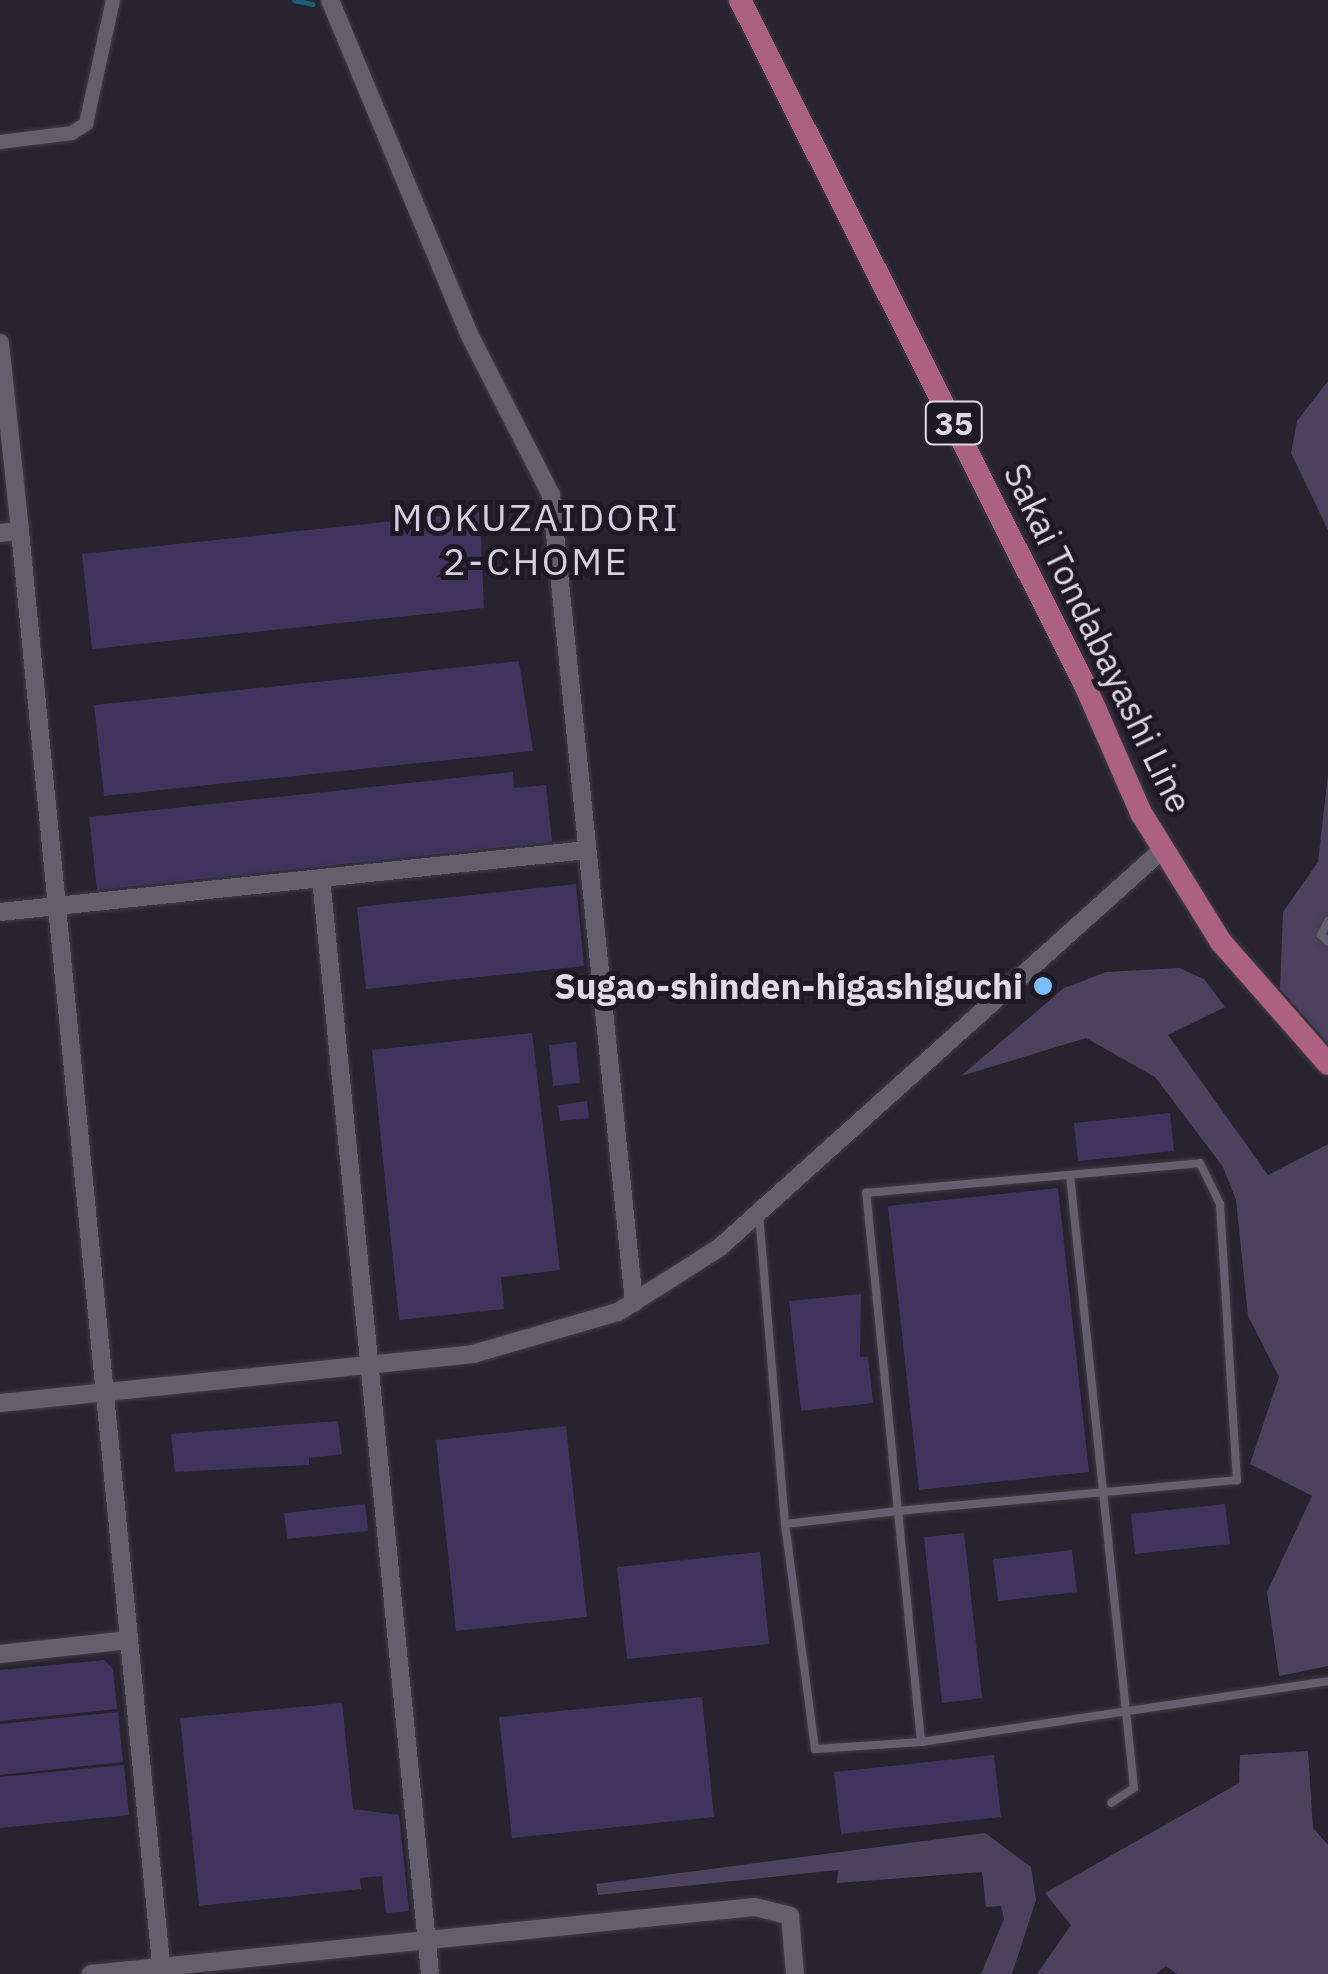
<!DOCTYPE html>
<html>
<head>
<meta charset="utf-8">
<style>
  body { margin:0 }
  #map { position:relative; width:1328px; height:1974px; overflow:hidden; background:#27232f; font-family:"IBM Plex Sans",sans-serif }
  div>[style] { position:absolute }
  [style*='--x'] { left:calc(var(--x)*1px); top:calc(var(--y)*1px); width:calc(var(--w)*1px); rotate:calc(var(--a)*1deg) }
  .green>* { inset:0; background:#4c425e }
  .stream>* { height:5px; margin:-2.5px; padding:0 2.5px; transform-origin:2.5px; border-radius:2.5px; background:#1e5d77 }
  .building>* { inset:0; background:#40335e }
  .roads { filter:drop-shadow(0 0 2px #413e48) drop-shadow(0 0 2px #413e48) }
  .service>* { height:8px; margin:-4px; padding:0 4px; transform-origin:4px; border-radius:4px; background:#635f6c }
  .minor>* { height:14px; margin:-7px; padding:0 7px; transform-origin:7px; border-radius:7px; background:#635f6c }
  .tertiary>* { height:18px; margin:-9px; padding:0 9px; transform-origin:9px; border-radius:9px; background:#635f6c }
  .primary>* { height:22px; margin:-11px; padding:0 11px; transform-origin:11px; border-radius:11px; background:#ac617e }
  .dots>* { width:28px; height:28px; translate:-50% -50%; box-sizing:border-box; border:5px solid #1e1a25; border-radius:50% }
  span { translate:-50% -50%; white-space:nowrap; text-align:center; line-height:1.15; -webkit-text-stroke:10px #1e1a25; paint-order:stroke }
  .shield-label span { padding:2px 8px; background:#1e1a25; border:2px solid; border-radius:8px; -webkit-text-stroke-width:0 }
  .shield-label { font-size:32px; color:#dddbe3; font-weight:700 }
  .street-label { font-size:35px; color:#dddbe3 }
  .poi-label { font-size:35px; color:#dddbe3; font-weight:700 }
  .right { translate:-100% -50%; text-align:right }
  .neighbourhood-label { font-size:38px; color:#d5d0df; letter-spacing:2.5px }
</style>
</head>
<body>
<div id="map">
  <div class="green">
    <i style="clip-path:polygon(1328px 381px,1328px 530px,1291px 453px,1297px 421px)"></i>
    <i style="clip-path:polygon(1328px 774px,1328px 1043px,1280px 989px,1283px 912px,1318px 862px)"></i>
    <i style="clip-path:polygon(1179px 968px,1204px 979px,1225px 1007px,1168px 1035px,1268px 1175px,1328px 1144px,1328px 1666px,1279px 1676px,1267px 1592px,1312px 1496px,1250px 1464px,1279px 1377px,1248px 1316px,1236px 1200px,1223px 1167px,1155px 1077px,1086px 1038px,961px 1076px,1064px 988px,1106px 972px)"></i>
    <i style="clip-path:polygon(1308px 1751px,1313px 1828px,1328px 1845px,1328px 1974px,1177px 1974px,1166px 1966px,1156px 1974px,1037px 1974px,1071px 1925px,1045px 1893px,1239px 1783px,1240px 1755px)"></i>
    <i style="clip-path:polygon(985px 1833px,1031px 1867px,1036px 1900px,1012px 1974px,981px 1974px,1004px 1919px,1001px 1906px,986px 1907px,982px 1872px,837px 1883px,838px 1870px,598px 1895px,596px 1884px)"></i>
  </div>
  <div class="stream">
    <i style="--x:294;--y:0;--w:19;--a:12"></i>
  </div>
  <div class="building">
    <i style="clip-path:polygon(480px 512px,484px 608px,92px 649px,82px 554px)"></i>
    <i style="clip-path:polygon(519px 661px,533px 751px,104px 796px,94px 705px)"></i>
    <i style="clip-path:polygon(513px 772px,514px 788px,546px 785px,552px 842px,97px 890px,89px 817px)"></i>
    <i style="clip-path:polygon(576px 884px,584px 966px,366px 989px,357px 907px)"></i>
    <i style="clip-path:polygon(532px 1033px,560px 1270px,501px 1277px,504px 1309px,399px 1320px,372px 1050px)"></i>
    <i style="clip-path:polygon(576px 1042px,580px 1083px,553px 1086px,549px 1045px)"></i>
    <i style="clip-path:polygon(587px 1101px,589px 1118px,560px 1121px,558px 1105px)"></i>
    <i style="clip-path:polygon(1170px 1113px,1174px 1151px,1078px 1161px,1074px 1123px)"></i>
    <i style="clip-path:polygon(1058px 1188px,1089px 1472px,919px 1490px,888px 1206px)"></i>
    <i style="clip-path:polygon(861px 1294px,860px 1357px,868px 1357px,873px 1403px,801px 1411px,789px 1301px)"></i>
    <i style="clip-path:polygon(338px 1421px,342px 1454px,309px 1458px,309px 1465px,175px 1472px,171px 1434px)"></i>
    <i style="clip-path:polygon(566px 1426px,587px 1617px,456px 1631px,436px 1440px)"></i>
    <i style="clip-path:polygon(365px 1504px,368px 1531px,287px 1539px,284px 1513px)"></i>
    <i style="clip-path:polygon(1225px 1504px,1230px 1544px,1135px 1554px,1131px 1514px)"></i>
    <i style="clip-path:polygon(964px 1533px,982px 1698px,942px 1703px,924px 1537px)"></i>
    <i style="clip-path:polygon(1072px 1550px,1077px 1592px,998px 1601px,993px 1559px)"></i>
    <i style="clip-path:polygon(760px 1552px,769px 1644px,627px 1659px,617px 1567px)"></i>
    <i style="clip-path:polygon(104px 1660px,113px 1669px,117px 1709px,0 1721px,0 1670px)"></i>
    <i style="clip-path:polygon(702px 1697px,714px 1817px,512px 1838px,499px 1717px)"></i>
    <i style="clip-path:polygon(342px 1703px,353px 1809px,399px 1815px,409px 1911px,386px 1913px,382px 1876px,360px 1878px,361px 1889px,199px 1906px,180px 1718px)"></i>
    <i style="clip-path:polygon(118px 1712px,123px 1762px,0 1775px,0 1724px)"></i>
    <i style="clip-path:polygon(994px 1755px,1001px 1817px,841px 1834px,834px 1772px)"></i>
    <i style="clip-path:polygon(124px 1765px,129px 1815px,0 1828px,0 1777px)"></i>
  </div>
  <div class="roads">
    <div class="service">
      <i style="--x:1328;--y:921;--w:16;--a:117"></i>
      <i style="--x:1321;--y:935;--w:10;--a:45"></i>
      <i style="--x:1200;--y:1163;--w:46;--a:64"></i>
      <i style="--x:1220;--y:1204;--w:277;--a:86.5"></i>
      <i style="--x:1237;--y:1480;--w:340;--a:174.8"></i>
      <i style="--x:898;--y:1511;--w:320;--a:-95.7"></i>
      <i style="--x:866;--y:1193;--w:335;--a:-5.1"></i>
      <i style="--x:1070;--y:1175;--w:616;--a:84.04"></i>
      <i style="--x:1134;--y:1788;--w:27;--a:147"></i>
      <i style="--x:759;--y:1214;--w:311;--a:85.2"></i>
      <i style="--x:785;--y:1524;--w:227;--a:82.4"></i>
      <i style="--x:815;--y:1749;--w:106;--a:-3.8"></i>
      <i style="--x:921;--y:1742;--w:412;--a:-8.5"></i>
      <i style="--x:785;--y:1524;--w:114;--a:-6.6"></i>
      <i style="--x:898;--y:1511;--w:232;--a:84.3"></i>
    </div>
    <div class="minor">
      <i style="--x:0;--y:142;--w:73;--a:-7.1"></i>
      <i style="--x:72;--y:133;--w:17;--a:-33"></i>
      <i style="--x:86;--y:124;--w:127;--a:-77.7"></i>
    </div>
    <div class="tertiary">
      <i style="--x:330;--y:0;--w:360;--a:67.4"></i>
      <i style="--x:468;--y:332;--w:183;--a:63"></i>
      <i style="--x:551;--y:495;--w:812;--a:84.13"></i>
      <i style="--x:0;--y:343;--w:189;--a:83.9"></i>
      <i style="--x:0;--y:533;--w:20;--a:-6"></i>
      <i style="--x:20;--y:531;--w:1450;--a:84.38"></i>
      <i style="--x:321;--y:878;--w:1101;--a:84.32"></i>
      <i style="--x:0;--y:912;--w:590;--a:-6.03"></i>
      <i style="--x:0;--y:1403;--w:476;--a:-5.9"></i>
      <i style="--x:473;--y:1354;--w:151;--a:-16.2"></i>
      <i style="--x:618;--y:1312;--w:120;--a:-32.4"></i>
      <i style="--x:719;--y:1248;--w:597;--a:-41.94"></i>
      <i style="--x:0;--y:1654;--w:130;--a:-6.2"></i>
      <i style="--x:91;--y:1974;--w:667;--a:-5.76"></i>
      <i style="--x:755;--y:1907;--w:36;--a:14"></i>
      <i style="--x:790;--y:1916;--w:58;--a:85.1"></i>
    </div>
    <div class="primary">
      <i style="--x:740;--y:0;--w:765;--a:63.27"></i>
      <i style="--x:1084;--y:683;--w:142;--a:66.3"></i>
      <i style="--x:1141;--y:813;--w:152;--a:58.2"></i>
      <i style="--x:1221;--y:942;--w:162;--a:48.7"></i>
    </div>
  </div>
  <div class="dots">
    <i style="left:1043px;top:986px;background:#7cbef9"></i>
  </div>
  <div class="shield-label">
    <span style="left:954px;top:423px">35</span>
  </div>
  <div class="street-label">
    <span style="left:1098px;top:638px;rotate:64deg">Sakai Tondabayashi Line</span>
  </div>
  <div class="poi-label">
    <span class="right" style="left:1023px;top:986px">Sugao-shinden-higashiguchi</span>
  </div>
  <div class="neighbourhood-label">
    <span style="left:536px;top:539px">MOKUZAIDORI<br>2-CHOME</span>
  </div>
</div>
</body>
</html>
